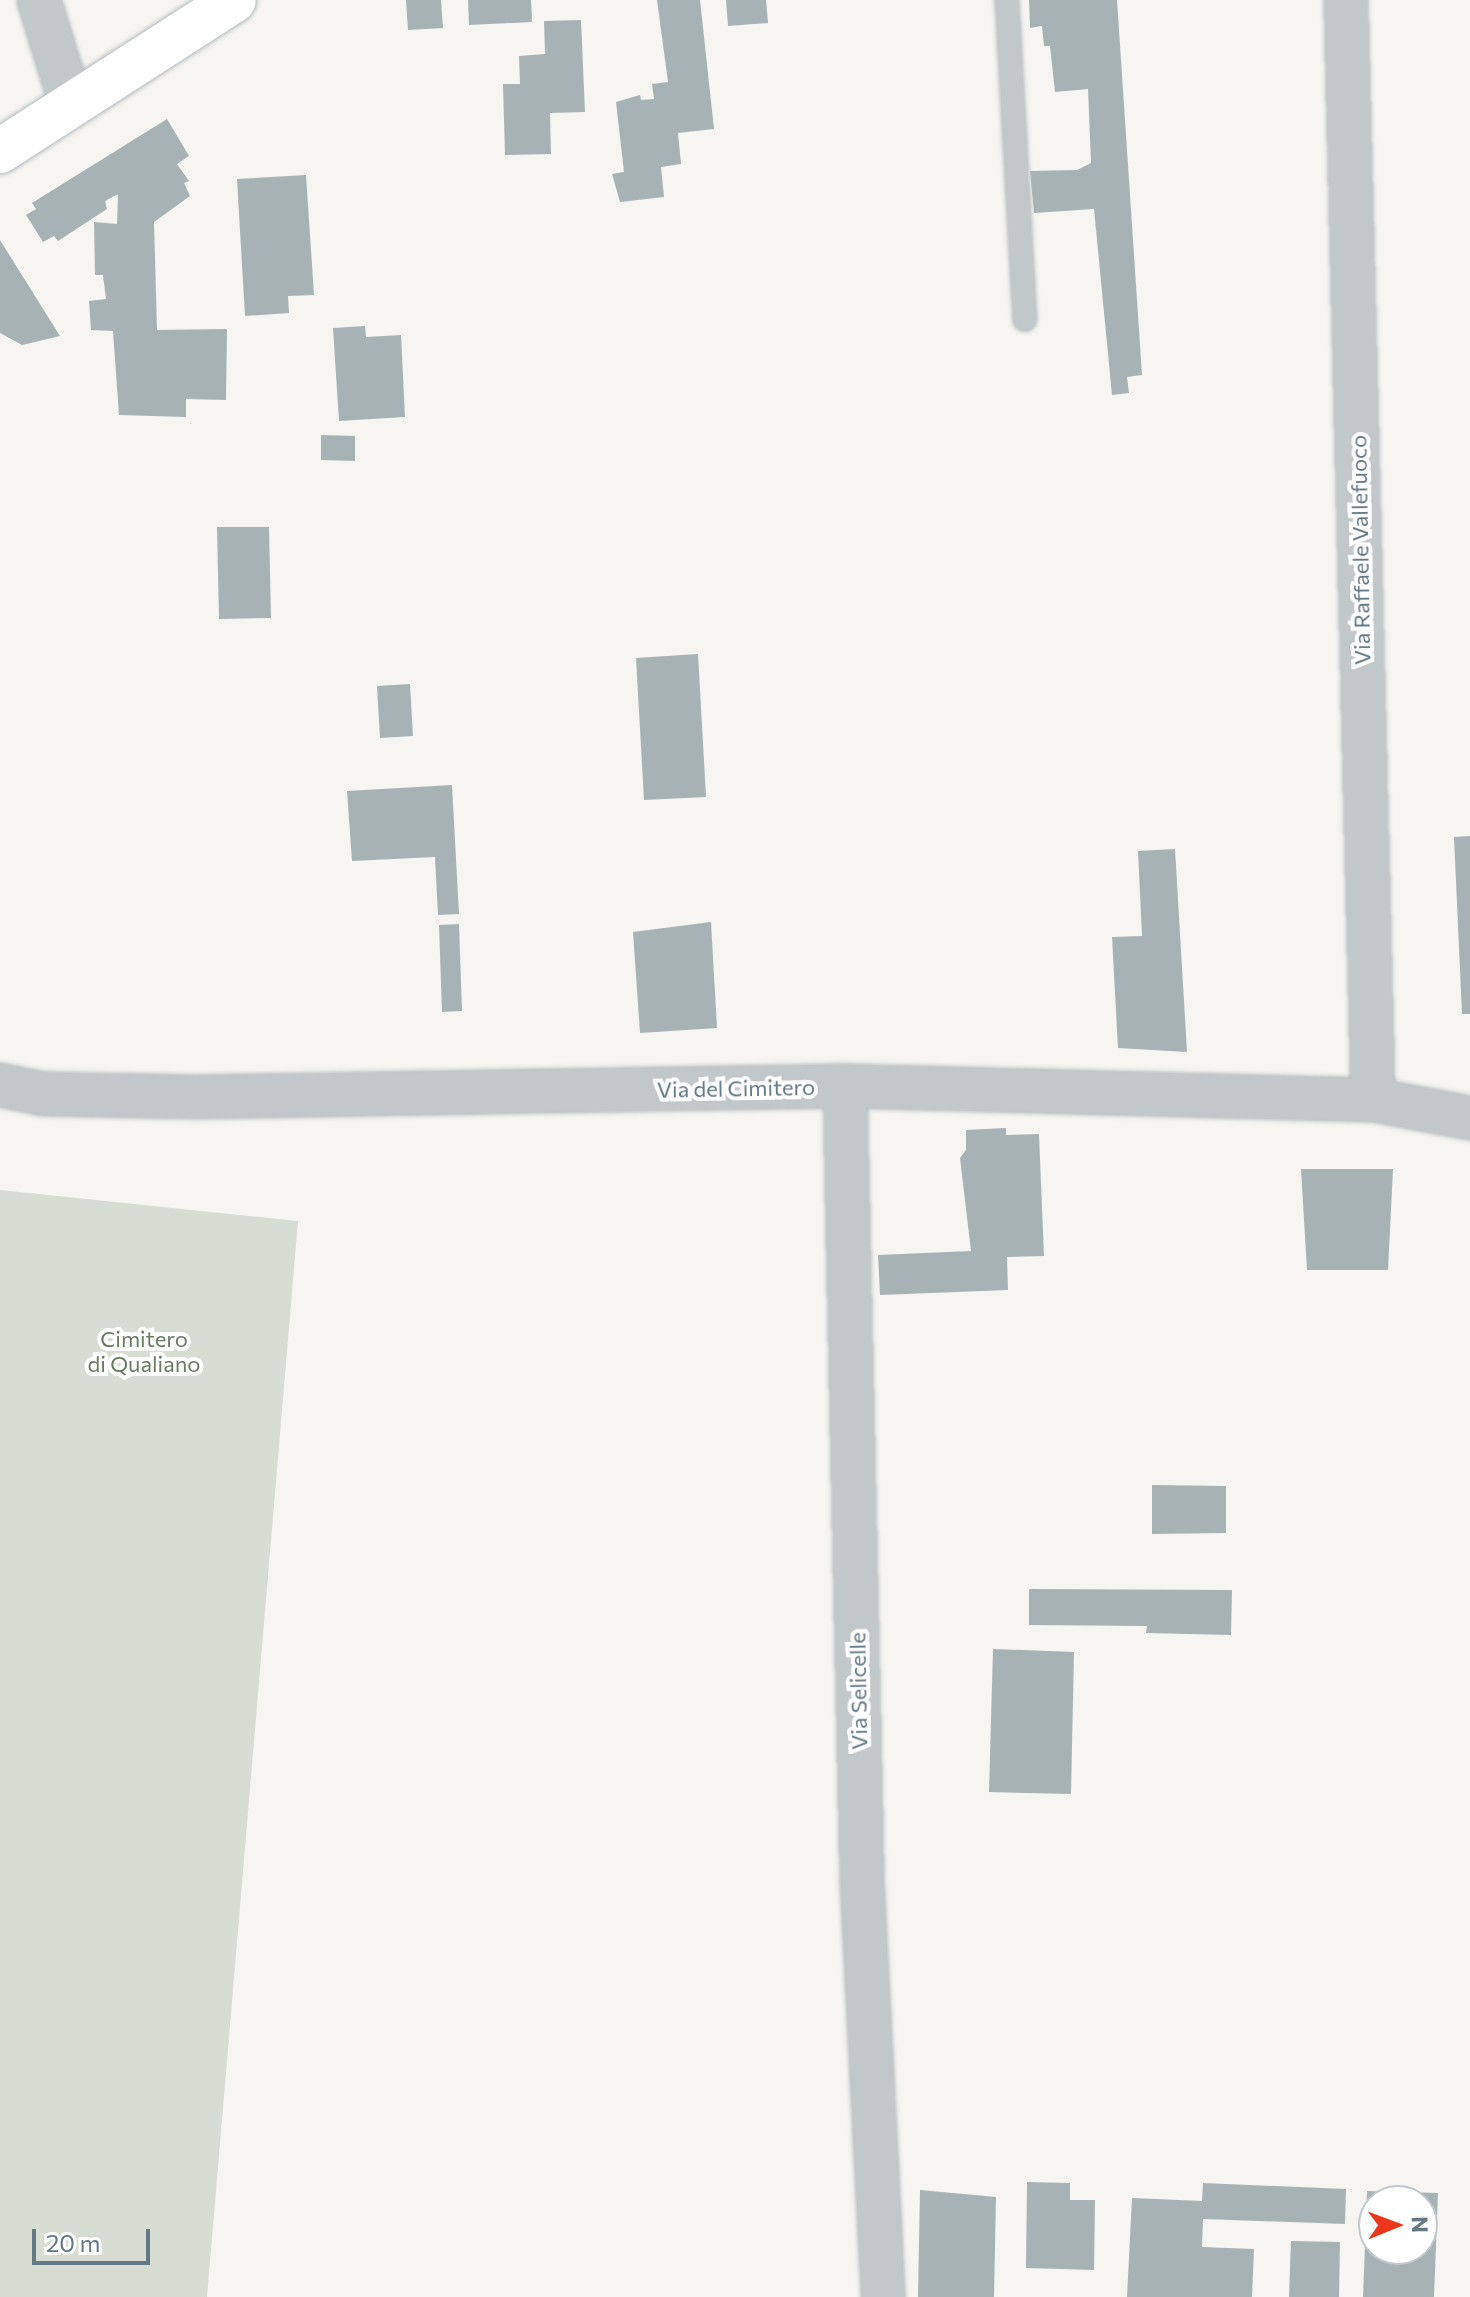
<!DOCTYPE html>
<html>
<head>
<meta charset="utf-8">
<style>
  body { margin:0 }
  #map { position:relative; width:1470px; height:2297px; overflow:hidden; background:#f6f5f1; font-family:Commissioner,sans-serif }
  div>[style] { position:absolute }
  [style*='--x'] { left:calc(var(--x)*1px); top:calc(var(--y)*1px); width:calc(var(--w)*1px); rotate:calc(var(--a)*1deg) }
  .green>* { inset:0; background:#d7ddd2 }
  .building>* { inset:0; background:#a7b2b5 }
  .roads { filter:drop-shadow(0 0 2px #b4bbbe) drop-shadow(0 0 2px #b4bbbe) }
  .service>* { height:22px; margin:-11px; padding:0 11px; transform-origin:11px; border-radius:11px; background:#c2c7c9 }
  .minor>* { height:42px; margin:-21px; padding:0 21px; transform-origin:21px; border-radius:21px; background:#c2c7c9 }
  .secondary>* { height:44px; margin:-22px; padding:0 22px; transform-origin:22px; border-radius:22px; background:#fff }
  span { translate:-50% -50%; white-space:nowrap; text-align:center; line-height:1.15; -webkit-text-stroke:8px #fff; paint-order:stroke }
  .street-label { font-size:22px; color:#637984 }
  .park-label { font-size:22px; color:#6a7b62 }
  .north { position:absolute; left:1358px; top:2185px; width:80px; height:80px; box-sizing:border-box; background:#fff; border:2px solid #c1c9ce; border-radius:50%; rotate:89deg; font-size:22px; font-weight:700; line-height:32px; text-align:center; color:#637984 }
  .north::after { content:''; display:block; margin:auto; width:28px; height:36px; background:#ec351b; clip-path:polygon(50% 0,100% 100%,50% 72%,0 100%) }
  .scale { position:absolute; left:32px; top:2229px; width:118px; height:36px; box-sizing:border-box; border:4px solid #637984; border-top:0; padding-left:10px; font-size:24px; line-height:28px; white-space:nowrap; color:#637984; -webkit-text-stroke:6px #fff; paint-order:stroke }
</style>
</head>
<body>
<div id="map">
  <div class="green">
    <i style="clip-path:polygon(0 1190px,298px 1221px,207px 2297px,0 2297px)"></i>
  </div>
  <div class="building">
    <i style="clip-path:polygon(406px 0,441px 0,443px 28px,408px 30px)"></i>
    <i style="clip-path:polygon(468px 0,531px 0,532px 22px,469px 25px)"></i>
    <i style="clip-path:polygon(657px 0,700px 0,714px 129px,678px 133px,681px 164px,661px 167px,664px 197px,620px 202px,612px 174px,624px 172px,616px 102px,640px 95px,641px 100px,654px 99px,652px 84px,668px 82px)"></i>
    <i style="clip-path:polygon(726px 0,766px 0,768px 23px,728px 26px)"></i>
    <i style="clip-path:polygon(1029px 0,1117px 0,1142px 375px,1127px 377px,1129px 393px,1112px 395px,1094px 209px,1034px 213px,1030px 171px,1077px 170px,1091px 163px,1088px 89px,1055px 92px,1050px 46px,1044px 46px,1042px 26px,1030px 28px)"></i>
    <i style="clip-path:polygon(581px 20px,585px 112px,550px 113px,551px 154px,505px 155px,503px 84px,520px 84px,519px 56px,545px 54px,544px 21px)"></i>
    <i style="clip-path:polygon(167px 119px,189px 156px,177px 164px,189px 181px,184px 183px,190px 196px,154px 222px,157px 330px,227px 329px,226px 400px,186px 399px,186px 417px,119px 415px,113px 331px,91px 330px,89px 301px,106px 299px,103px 275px,95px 275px,94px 222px,117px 224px,118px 194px,105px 201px,107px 209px,58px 241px,54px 236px,43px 242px,26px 215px,36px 209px,32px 203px)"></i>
    <i style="clip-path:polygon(306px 175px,314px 295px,288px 296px,289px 313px,245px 316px,237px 179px)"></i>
    <i style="clip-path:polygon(0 240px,60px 336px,22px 345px,0 333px)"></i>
    <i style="clip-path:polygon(365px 326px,366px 337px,401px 335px,405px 417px,339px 421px,333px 328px)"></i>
    <i style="clip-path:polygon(321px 435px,355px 436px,355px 461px,321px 460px)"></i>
    <i style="clip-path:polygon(217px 527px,269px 527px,271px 618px,219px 619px)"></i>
    <i style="clip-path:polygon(698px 654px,706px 797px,644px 800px,636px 658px)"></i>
    <i style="clip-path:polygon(410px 684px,413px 736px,380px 738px,377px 686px)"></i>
    <i style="clip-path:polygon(452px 785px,459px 914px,438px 915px,435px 857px,352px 861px,347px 791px)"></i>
    <i style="clip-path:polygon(1470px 836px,1470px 1014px,1462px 1014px,1454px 837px)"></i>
    <i style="clip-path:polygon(1175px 849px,1187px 1052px,1118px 1048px,1112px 937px,1142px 936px,1138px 851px)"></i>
    <i style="clip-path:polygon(711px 922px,717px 1028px,640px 1033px,633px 932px)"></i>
    <i style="clip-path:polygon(459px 924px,462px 1011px,442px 1012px,439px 925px)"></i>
    <i style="clip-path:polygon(1006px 1128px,1006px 1135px,1039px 1134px,1044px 1256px,1007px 1257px,1008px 1290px,880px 1295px,878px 1255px,971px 1251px,960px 1158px,966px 1150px,966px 1130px)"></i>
    <i style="clip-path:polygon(1301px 1169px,1393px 1169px,1388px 1270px,1307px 1270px)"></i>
    <i style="clip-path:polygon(1152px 1485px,1226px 1486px,1226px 1533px,1152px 1534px)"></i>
    <i style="clip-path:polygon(1029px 1589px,1232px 1590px,1231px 1635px,1146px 1633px,1147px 1626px,1029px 1625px)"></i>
    <i style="clip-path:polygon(993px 1649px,1074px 1652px,1071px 1794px,989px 1792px)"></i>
    <i style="clip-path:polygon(1027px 2182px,1070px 2183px,1070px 2200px,1095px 2200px,1094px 2270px,1026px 2268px)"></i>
    <i style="clip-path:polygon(1203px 2183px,1346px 2189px,1345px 2224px,1203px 2219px,1202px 2247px,1254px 2249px,1252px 2297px,1127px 2297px,1132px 2198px,1202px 2201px)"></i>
    <i style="clip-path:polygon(920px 2190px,996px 2197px,994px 2297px,918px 2297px)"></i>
    <i style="clip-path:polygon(evenodd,1367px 2191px,1438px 2193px,1434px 2297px,1363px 2297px,1367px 2191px,1374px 2201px,1422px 2201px,1422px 2249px,1374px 2249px,1374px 2201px)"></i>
    <i style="clip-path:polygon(1291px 2241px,1340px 2242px,1339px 2297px,1289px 2297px)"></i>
  </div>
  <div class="roads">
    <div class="service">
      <i style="--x:1007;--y:0;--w:320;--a:86.8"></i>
    </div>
    <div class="minor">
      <i style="--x:39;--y:0;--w:109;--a:72.9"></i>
      <i style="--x:1346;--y:0;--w:1100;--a:88.59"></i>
      <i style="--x:0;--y:1085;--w:45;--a:11.6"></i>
      <i style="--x:44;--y:1094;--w:151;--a:1.1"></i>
      <i style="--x:195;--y:1097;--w:650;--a:-0.97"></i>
      <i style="--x:845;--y:1086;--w:528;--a:1.52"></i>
      <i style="--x:1373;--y:1100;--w:99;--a:10.5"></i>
      <i style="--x:845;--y:1086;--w:793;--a:88.77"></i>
      <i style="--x:862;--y:1879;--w:419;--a:87.1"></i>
    </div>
    <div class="secondary">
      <i style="--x:0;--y:151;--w:278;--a:-32.8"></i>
    </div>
  </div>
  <div class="street-label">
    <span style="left:1360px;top:550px;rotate:-91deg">Via Raffaele Vallefuoco</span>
    <span style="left:736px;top:1088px;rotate:-1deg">Via del Cimitero</span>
    <span style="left:858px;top:1691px;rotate:-91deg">Via Selicelle</span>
  </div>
  <div class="park-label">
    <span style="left:144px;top:1351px">Cimitero<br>di Qualiano</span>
  </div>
  <div class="north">N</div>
  <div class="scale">20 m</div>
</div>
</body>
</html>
